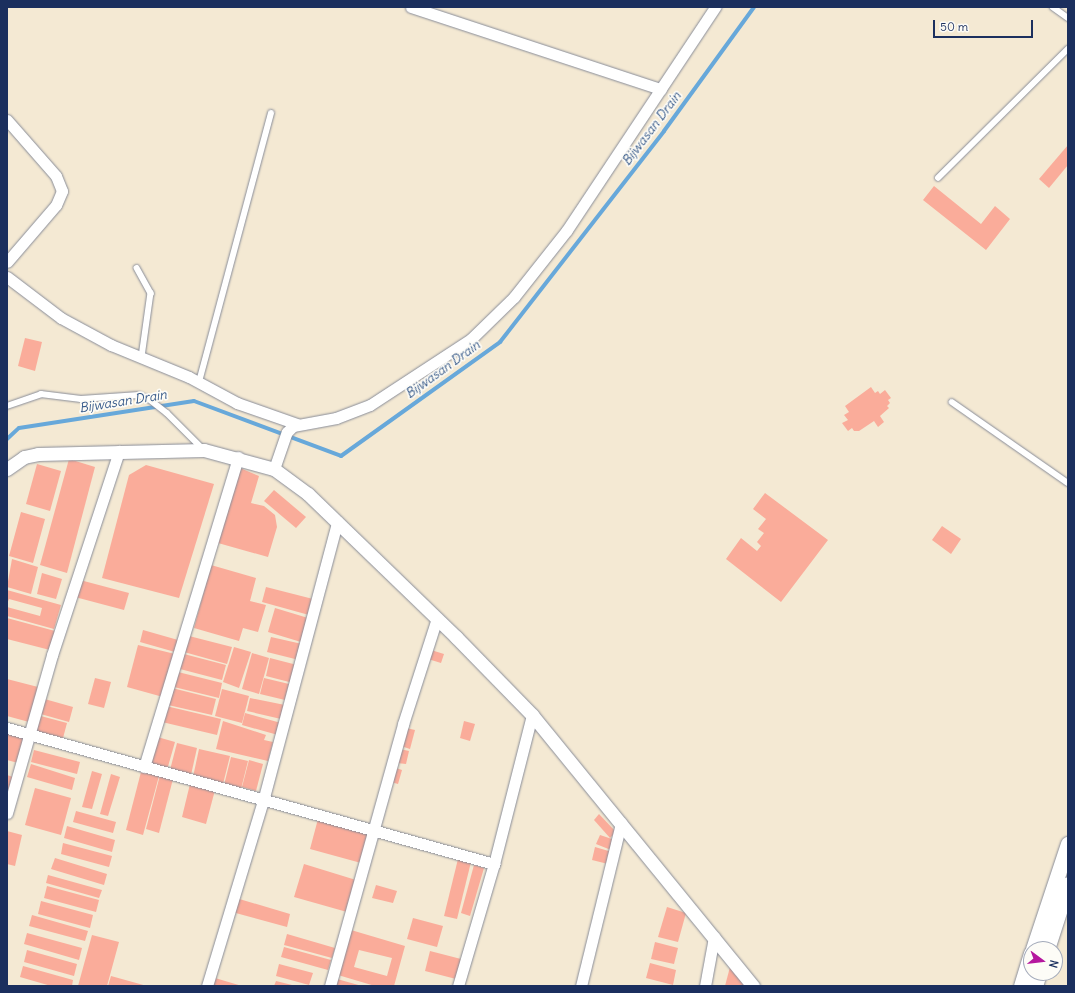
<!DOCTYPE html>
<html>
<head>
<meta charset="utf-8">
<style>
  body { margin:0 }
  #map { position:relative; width:1075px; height:993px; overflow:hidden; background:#f4e9d3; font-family:Delius,sans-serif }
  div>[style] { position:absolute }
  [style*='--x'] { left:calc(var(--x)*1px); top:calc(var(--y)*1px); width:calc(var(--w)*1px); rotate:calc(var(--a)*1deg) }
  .stream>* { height:4px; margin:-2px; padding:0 2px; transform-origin:2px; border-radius:2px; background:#67a8da }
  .building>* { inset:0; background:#faac9a }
  .roads { filter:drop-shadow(0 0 1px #888c98) drop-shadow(0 0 1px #888c98) }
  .service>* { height:5.5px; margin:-2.75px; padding:0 2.75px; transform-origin:2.75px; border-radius:2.75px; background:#fff }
  .minor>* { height:11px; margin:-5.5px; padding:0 5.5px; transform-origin:5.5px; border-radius:5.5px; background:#fff }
  .tertiary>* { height:13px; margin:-6.5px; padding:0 6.5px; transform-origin:6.5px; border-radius:6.5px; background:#fff }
  .secondary>* { height:15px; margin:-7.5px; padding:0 7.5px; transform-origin:7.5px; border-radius:7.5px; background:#fff }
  span { translate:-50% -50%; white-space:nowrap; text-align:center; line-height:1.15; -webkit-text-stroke:3.5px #fdfcf7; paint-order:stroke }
  .water-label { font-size:13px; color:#365989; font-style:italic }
  .frame { position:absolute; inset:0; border:8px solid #1b2f5e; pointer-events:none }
  .north { position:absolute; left:1023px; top:941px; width:40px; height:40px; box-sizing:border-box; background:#fdfcf7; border:1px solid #a3aaba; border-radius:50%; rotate:105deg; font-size:11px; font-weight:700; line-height:16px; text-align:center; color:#1b2f5e }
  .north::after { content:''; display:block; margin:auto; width:14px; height:18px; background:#b5179e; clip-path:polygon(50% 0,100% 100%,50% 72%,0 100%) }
  .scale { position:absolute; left:933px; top:20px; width:100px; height:18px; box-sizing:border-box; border:2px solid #1b2f5e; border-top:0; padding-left:5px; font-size:12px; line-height:14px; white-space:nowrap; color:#1b2f5e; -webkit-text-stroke:3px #fdfcf7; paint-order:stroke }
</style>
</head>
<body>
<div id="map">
  <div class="stream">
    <i style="--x:7;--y:439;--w:16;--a:-43"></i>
    <i style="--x:19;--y:428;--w:177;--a:-8.8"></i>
    <i style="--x:194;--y:401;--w:157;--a:20.5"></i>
    <i style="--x:341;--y:456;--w:196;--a:-35.6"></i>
    <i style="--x:500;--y:342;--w:267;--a:-52.1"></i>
    <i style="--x:664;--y:131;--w:153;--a:-54"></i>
  </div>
  <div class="building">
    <i style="clip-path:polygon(1068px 145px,1068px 165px,1049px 188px,1039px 179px)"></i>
    <i style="clip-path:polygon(934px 186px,981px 224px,995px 206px,1010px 219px,986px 250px,923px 200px)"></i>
    <i style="clip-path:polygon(25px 338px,42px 342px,35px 371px,18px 366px)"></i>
    <i style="clip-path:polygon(871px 387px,875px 393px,878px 391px,880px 394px,885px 390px,891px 398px,888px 400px,890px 403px,887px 406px,889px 408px,880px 416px,884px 422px,878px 427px,874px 421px,859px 431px,854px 431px,852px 428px,848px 431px,842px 423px,848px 420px,844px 415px,849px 412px,845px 406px)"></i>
    <i style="clip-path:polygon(69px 459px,95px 467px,67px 573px,40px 565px)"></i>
    <i style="clip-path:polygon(37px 464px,61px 471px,50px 511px,26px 504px)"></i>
    <i style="clip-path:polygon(146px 465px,214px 484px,179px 598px,102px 578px,129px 475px)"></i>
    <i style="clip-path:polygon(240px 468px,259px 476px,251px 503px,264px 506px,275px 515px,277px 527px,268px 557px,218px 543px)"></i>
    <i style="clip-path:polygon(274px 490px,306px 517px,296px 528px,264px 501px)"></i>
    <i style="clip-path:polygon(765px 493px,828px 540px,781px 602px,726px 559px,741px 538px,757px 551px,761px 546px,757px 542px,764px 533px,758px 529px,766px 519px,753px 509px)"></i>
    <i style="clip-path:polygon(21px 512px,45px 519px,33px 563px,9px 556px)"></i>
    <i style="clip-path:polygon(942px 526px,961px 539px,951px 554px,932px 540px)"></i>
    <i style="clip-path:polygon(12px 559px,38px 567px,31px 594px,7px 587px)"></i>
    <i style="clip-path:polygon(211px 565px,256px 578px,250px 601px,266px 605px,258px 632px,243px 628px,239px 641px,194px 628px)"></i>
    <i style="clip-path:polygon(42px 573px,62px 579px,56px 599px,37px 594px)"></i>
    <i style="clip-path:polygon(80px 580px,129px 593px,124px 610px,75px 597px)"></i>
    <i style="clip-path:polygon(266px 587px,313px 599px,309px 615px,262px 602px)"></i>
    <i style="clip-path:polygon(7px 590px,61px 605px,54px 629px,7px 616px,7px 607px,40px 616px,42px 608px,9px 599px,7px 604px)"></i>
    <i style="clip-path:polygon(275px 608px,308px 618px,301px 642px,268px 632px)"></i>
    <i style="clip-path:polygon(7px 618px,55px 631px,50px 650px,7px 639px)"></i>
    <i style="clip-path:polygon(143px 630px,178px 640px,175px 652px,140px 642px)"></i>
    <i style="clip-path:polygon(189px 636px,232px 647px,227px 664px,184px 652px)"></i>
    <i style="clip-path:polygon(271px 637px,302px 644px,299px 660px,267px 652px)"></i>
    <i style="clip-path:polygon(138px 645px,175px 654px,163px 697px,127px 687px)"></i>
    <i style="clip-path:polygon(234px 647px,251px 652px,239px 688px,223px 682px)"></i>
    <i style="clip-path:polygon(431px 650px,444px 654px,441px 663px,428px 659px)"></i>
    <i style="clip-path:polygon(252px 653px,269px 658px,259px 694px,242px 689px)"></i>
    <i style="clip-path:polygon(184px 654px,226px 665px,222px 680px,180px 669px)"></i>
    <i style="clip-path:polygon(270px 658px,297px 665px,293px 683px,266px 676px)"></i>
    <i style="clip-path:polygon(178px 672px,222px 683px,219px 698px,174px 687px)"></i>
    <i style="clip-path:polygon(95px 678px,111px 682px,104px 708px,88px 704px)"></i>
    <i style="clip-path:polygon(264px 678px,289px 684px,285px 700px,260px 694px)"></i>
    <i style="clip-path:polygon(7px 679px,38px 687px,29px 722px,7px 716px)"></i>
    <i style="clip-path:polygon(172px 688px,216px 699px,212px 715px,168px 705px)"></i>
    <i style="clip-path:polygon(222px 689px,249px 696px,242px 723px,215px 716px)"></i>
    <i style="clip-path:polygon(41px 698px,73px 707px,69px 722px,37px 713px)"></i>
    <i style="clip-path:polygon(250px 698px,285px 705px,281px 719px,247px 711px)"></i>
    <i style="clip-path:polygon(166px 706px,221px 719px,217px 735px,162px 722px)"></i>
    <i style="clip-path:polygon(245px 713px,281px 723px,278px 735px,242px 725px)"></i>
    <i style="clip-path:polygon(37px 715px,67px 723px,63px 738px,33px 730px)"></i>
    <i style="clip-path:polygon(223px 721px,266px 735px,264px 740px,273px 742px,268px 761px,216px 749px)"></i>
    <i style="clip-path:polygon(464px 721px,475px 724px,470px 741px,460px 738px)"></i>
    <i style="clip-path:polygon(406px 728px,415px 730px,410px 749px,401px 746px)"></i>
    <i style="clip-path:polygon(7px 729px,26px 734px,18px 763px,7px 760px)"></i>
    <i style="clip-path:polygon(154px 736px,175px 742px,167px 770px,146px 764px)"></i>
    <i style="clip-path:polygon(177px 743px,197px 748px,191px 775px,170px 770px)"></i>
    <i style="clip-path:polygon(199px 749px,230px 756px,223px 784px,193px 777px)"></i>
    <i style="clip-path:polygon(400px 749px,409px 751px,406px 764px,397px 763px)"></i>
    <i style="clip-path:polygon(34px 750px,80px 762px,77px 774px,31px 762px)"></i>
    <i style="clip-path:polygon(231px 757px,248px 761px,241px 789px,224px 785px)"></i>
    <i style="clip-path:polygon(249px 760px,263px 764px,256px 791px,242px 787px)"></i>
    <i style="clip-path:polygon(31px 764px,75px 778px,72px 790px,27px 777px)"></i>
    <i style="clip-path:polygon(396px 768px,402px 770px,398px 784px,391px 782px)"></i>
    <i style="clip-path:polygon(92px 771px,102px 774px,92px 809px,82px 807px)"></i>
    <i style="clip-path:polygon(141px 772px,159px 776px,143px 835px,126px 830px)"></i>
    <i style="clip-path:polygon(111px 774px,120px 777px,108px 816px,100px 814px)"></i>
    <i style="clip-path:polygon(7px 775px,13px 777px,7px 794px)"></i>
    <i style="clip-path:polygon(160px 775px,173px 779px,159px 833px,146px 829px)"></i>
    <i style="clip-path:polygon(190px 784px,215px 790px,206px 824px,182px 817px)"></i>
    <i style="clip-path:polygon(35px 788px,71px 798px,61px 835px,25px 825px)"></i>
    <i style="clip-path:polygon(76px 811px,116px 822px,113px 833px,73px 822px)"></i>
    <i style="clip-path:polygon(599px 814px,616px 832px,610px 838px,594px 820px)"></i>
    <i style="clip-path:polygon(318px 819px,370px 833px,361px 863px,310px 849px)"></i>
    <i style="clip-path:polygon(67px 826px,115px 840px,112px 852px,64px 838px)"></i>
    <i style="clip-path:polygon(7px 831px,22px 835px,15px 866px,7px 864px)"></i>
    <i style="clip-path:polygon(600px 835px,615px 840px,611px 850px,596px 844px)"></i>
    <i style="clip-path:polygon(63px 843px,112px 856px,109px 867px,61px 854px)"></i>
    <i style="clip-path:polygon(595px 847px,612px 852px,608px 864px,592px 860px)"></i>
    <i style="clip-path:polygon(55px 858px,107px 874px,104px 885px,51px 869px)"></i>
    <i style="clip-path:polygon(458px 859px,471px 862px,457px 919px,444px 916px)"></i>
    <i style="clip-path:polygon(304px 864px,356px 880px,347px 912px,294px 897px)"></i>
    <i style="clip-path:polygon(474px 865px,484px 868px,470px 916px,461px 913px)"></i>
    <i style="clip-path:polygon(48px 875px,102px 890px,99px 898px,46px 883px)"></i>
    <i style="clip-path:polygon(376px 885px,397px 891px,393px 903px,372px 898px)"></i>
    <i style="clip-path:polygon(47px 886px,99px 900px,96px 912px,44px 898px)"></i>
    <i style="clip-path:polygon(236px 898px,290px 914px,287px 927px,232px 912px)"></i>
    <i style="clip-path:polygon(41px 901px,93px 915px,90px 928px,38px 914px)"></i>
    <i style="clip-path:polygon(667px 907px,686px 913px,678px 942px,658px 937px)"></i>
    <i style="clip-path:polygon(32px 915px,88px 931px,85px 941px,29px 926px)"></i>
    <i style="clip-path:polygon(413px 918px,443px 926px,437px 947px,407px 939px)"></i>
    <i style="clip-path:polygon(evenodd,351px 930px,405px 946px,394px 986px,375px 986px,338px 975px,351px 930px,359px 950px,392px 958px,387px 976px,354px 967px,359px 950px)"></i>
    <i style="clip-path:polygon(27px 933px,82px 948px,79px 960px,24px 944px)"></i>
    <i style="clip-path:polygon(287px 934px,335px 948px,332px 958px,284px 945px)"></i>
    <i style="clip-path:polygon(92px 935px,119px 942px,107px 986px,78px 986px)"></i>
    <i style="clip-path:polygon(655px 942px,678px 948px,674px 964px,651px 959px)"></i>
    <i style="clip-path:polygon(284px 947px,331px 960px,328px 970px,281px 957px)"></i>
    <i style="clip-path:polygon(27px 950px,77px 964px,74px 976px,24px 962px)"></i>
    <i style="clip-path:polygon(430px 951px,461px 959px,456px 979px,425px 971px)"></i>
    <i style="clip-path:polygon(650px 963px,676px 970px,673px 985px,646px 978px)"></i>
    <i style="clip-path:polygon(279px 964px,313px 973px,309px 985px,276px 976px)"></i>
    <i style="clip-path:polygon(23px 966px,73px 980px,72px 986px,51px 986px,20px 977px)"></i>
    <i style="clip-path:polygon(730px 967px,746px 986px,725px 986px)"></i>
    <i style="clip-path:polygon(111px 976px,147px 986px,108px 986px)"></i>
    <i style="clip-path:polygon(215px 978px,242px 986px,213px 986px)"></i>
    <i style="clip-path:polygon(337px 979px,362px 986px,335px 986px)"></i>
    <i style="clip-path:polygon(276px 981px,292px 985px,291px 986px,274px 986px)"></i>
  </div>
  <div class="roads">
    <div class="service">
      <i style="--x:1053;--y:7;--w:19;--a:36"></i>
      <i style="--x:938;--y:178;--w:183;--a:-44.8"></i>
      <i style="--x:137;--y:268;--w:29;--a:61"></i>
      <i style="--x:151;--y:293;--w:65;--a:98"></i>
      <i style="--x:199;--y:382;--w:278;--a:-75"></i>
      <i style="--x:952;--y:402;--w:141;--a:34.9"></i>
      <i style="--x:7;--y:406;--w:36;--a:-19"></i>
      <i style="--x:41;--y:394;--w:40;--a:7.1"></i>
      <i style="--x:81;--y:399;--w:58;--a:-3.9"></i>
      <i style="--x:139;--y:395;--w:11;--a:22"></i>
      <i style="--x:149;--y:399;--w:23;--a:38"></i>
      <i style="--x:167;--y:413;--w:49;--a:45"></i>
    </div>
    <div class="minor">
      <i style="--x:411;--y:7;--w:263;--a:18.2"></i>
      <i style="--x:7;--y:120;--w:74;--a:48.8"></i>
      <i style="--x:56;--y:176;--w:16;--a:68"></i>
      <i style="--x:62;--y:191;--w:15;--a:113"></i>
      <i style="--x:56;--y:205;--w:75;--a:130.7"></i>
      <i style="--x:7;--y:277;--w:68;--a:37.2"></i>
      <i style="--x:61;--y:318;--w:57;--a:28.4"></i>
      <i style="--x:111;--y:345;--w:84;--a:22.3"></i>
      <i style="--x:189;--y:377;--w:55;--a:28.4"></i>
      <i style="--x:237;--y:403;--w:64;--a:19.3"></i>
      <i style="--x:274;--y:469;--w:39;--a:-71"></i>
      <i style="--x:287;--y:432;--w:8;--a:-45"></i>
      <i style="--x:293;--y:426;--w:44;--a:-10.5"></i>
      <i style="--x:336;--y:418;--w:36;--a:-21"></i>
      <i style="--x:370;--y:405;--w:121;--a:-33.2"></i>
      <i style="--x:471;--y:339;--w:60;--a:-44.3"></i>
      <i style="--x:514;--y:297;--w:85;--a:-51.7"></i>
      <i style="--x:567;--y:230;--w:268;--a:-56.4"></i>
      <i style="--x:7;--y:728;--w:506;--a:15.6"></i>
      <i style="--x:144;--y:767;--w:324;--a:-73.1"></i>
      <i style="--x:7;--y:813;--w:164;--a:-74.1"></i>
      <i style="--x:52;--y:655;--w:215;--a:-71.8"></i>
      <i style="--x:207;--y:986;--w:193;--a:-73.2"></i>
      <i style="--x:263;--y:801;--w:289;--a:-75.1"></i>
      <i style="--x:330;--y:986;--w:272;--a:-74.4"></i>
      <i style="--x:403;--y:724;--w:111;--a:-72.2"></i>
      <i style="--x:458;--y:986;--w:127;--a:-73.6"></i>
      <i style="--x:494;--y:864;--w:154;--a:-75.7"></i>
      <i style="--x:581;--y:986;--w:168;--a:-76.2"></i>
      <i style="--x:705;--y:986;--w:50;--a:-79.6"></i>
    </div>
    <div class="tertiary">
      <i style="--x:7;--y:469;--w:21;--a:-35"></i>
      <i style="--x:24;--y:457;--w:14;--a:-12"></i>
      <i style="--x:38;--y:454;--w:166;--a:-1.4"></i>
      <i style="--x:204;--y:450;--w:73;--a:15.2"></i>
      <i style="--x:274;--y:469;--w:42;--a:36.3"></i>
      <i style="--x:308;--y:494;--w:206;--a:44"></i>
      <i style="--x:456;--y:637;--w:109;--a:45.7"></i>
      <i style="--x:532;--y:715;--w:350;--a:50.8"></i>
    </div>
    <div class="secondary">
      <i style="--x:1033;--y:949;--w:111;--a:-71.6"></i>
      <i style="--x:1047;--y:949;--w:68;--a:-72.1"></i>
      <i style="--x:1021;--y:986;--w:34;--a:-73"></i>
      <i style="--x:1035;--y:986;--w:14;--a:-73"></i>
    </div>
  </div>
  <div class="water-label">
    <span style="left:652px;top:129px;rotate:-53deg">Bijwasan Drain</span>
    <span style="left:443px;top:370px;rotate:-36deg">Bijwasan Drain</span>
    <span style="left:123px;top:402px;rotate:-9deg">Bijwasan Drain</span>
  </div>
  <div class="frame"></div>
  <div class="north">N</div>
  <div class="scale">50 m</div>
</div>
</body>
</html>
